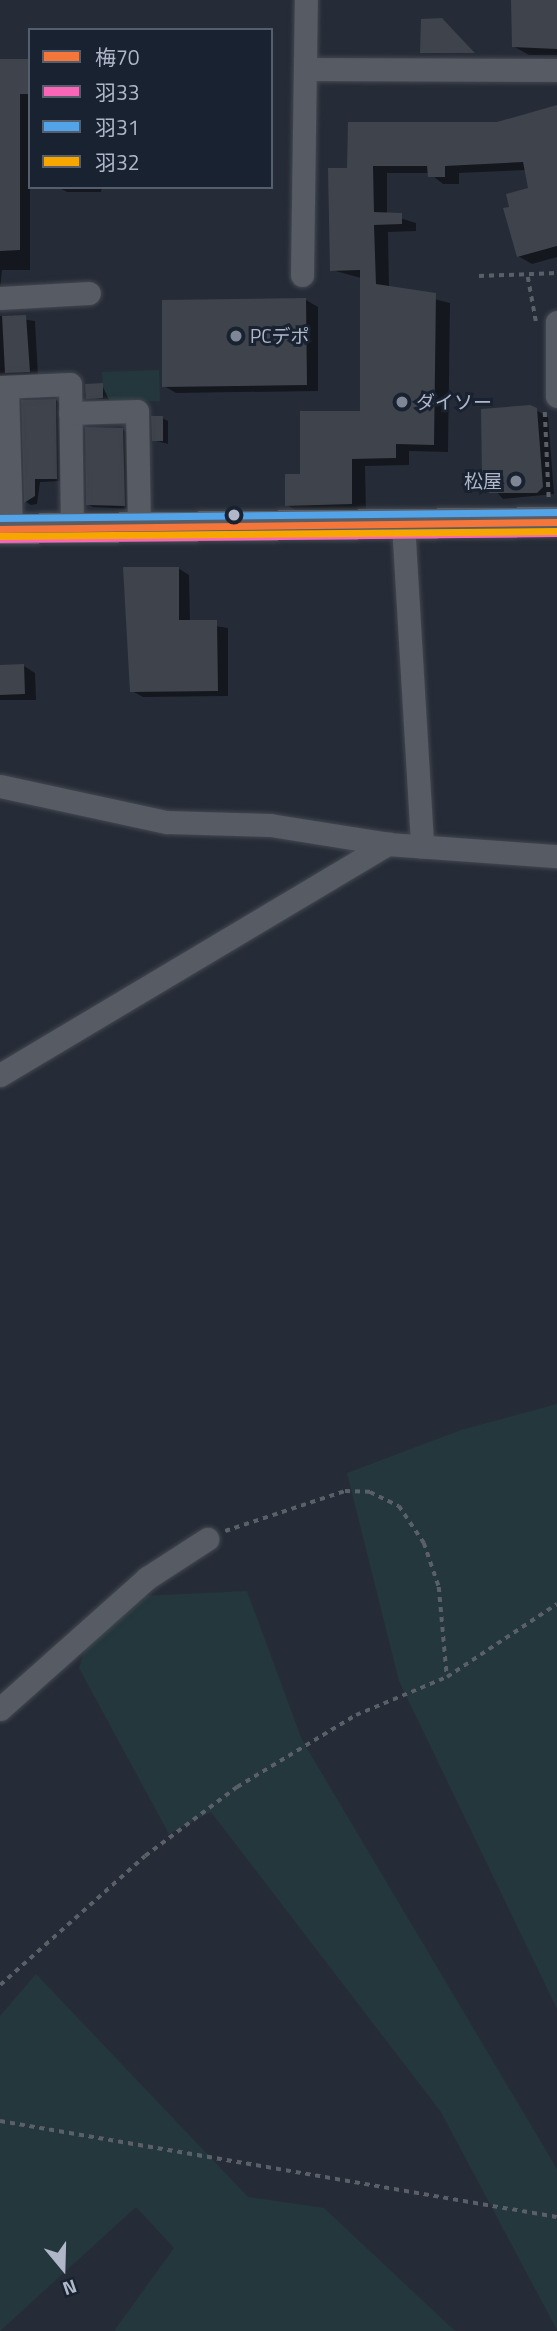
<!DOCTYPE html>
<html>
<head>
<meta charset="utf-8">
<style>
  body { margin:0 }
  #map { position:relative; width:557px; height:2331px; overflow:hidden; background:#262c37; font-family:"Titillium Web","Noto Sans JP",sans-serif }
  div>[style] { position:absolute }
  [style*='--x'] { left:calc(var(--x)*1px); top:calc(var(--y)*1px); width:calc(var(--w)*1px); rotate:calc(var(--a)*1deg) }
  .green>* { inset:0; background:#23373c }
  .shadow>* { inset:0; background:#0007 }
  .building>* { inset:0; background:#3e434c }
  .path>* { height:3.5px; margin-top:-1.75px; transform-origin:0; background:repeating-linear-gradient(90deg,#5a5f68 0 5px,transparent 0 10px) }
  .roads { filter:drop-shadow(0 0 2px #43474f) drop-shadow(0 0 2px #43474f) }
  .minor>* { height:23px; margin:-11.5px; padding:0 11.5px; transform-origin:11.5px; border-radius:11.5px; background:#565b64 }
  .major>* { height:30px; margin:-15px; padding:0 15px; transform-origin:15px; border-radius:15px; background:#595d66 }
  .bus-1>* { height:7px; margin:-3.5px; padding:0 3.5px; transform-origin:3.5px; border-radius:3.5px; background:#f5763a }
  .bus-2>* { height:7px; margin:-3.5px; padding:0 3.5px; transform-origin:3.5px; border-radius:3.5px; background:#fa66b7 }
  .bus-3>* { height:7px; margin:-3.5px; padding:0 3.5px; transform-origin:3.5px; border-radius:3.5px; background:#53a3e8 }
  .bus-4>* { height:7px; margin:-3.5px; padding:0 3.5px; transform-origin:3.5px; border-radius:3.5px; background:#f7a600 }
  .dots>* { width:19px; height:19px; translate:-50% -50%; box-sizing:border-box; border:4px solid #192231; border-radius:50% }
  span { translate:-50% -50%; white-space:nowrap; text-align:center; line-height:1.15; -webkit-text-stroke:6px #192231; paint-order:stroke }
  .poi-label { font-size:19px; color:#afb7c8 }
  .left { translate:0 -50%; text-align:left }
  .right { translate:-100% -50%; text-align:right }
  .legend { position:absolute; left:28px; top:28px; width:245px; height:161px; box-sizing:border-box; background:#192231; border:2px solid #555e6d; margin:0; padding:9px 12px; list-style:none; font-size:21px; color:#afb7c8 }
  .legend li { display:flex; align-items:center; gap:14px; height:35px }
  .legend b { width:35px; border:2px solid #555e6d }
  .north { position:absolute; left:28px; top:2233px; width:70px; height:70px; -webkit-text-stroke:5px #192231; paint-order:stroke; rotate:161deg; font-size:19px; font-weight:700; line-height:28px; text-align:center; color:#afb7c8 }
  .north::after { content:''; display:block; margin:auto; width:24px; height:32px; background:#afb7c8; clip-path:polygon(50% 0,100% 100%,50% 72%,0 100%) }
</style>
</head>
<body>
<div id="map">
  <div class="green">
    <i style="clip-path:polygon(159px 370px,160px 401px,104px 403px,102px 372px)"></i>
    <i style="clip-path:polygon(557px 1404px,557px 2009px,399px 1681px,347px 1473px,461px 1430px)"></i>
    <i style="clip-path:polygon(247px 1591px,302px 1740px,557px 2169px,557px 2330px,441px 2112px,211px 1812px,169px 1834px,79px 1668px,91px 1630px,141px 1596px)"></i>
    <i style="clip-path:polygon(36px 1974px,248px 2197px,324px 2208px,455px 2331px,114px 2331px,174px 2248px,136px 2207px,0 2331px,0 2016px)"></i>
  </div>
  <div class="shadow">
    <i style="clip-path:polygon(514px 0,557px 0,557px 55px,529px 55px,513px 46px)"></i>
    <i style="clip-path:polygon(444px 22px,475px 53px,422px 52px)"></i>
    <i style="clip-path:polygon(0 61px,30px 61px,30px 270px,2px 270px,0 289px)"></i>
    <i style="clip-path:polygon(557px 106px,557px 257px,532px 264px,518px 256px,512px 208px,531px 189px,526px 170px,459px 173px,459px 184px,443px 184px,429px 173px,387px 173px,387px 214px,416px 223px,416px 231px,388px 232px,389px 288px,450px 303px,448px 452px,409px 451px,409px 465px,365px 466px,366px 511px,301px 513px,287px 505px,302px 475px,361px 413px,361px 278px,332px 270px,349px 170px)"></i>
    <i style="clip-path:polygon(58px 187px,102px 187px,101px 192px,67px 192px)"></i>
    <i style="clip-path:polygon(306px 300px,318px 307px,318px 391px,176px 393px,164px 386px)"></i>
    <i style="clip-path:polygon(0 316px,35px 321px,38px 376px,0 383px)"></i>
    <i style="clip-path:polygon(102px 385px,109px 400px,88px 397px)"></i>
    <i style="clip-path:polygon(56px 400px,61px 404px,62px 481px,40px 482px,37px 504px,31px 505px,26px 502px,23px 402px)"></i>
    <i style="clip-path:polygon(536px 410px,548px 417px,554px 494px,503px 499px,484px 478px)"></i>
    <i style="clip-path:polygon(162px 418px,168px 421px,168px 444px,153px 440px)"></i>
    <i style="clip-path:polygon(123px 430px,129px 433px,130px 509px,93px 507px,87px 504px)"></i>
    <i style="clip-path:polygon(178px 568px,189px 575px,190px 622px,228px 628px,228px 696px,143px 697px,132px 691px)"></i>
    <i style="clip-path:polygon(24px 666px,35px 673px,36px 700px,0 700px,0 667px)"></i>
  </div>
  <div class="building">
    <i style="clip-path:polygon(511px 0,557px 0,557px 49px,512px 47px)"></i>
    <i style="clip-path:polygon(442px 18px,455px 32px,475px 53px,420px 53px,421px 19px)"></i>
    <i style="clip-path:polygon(0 59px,30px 59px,30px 94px,20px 94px,20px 250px,0 251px)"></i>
    <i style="clip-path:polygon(557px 105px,557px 246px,517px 257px,503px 208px,509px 207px,506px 194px,528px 188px,523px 162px,445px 166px,445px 177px,428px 177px,427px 166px,373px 166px,374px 212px,402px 213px,402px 224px,374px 225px,376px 284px,436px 293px,434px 445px,396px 444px,396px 458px,352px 459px,352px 504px,285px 506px,285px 474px,300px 474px,300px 411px,360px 411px,360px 270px,330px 271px,328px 168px,347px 168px,348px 122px,497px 122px)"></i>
    <i style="clip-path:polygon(306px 298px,307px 385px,162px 387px,162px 300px)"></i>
    <i style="clip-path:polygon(26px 315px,30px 372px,5px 373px,2px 316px)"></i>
    <i style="clip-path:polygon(103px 383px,103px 398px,86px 399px,85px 384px)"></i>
    <i style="clip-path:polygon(56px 399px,57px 479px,35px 479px,35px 496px,24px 503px,21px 400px)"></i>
    <i style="clip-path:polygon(530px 405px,537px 408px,543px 487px,537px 493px,489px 493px,489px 479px,482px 479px,481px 409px)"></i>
    <i style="clip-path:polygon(151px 416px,163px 416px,163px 441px,152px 441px)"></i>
    <i style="clip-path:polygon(85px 427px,123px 428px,125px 506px,86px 505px)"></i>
    <i style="clip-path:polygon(123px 567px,179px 567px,179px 620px,217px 620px,218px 691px,130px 692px)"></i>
    <i style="clip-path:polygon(24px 664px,25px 694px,0 695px,0 665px)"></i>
  </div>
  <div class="path">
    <i style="--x:479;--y:276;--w:78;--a:-2.2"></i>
    <i style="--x:528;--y:277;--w:45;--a:79.7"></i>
    <i style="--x:545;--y:412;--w:87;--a:87.4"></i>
    <i style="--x:225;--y:1531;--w:126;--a:-18.4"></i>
    <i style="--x:345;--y:1491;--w:25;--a:2"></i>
    <i style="--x:370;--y:1492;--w:32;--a:26"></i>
    <i style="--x:399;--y:1506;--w:45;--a:56"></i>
    <i style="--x:424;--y:1543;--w:46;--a:71.2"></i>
    <i style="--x:439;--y:1587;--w:90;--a:84.9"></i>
    <i style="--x:0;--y:1985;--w:194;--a:-41.7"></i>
    <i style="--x:145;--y:1856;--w:115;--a:-36.9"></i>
    <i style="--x:237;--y:1787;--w:139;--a:-31.2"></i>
    <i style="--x:356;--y:1715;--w:99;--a:-22.7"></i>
    <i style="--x:447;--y:1677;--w:132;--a:-33.6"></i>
    <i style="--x:0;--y:2121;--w:565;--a:9.78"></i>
  </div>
  <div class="roads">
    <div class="minor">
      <i style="--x:306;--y:69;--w:251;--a:0.2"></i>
      <i style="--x:302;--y:275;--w:275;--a:-89.2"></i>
      <i style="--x:0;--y:298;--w:89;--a:-3.2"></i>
      <i style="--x:557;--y:322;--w:74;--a:90"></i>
      <i style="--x:0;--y:387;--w:70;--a:-2.5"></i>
      <i style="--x:70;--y:384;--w:143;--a:89.2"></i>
      <i style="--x:7;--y:387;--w:141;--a:88.4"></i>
      <i style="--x:70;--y:413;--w:67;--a:-1.7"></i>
      <i style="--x:137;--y:411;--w:116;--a:89"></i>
      <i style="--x:403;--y:523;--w:324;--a:86.6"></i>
      <i style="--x:0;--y:786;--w:171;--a:12.2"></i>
      <i style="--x:167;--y:822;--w:103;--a:1.7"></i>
      <i style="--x:270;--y:825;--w:120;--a:9.1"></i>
      <i style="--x:388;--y:844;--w:169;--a:4.1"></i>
      <i style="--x:0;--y:1075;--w:452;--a:-30.8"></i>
      <i style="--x:0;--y:1709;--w:197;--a:-41.7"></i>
      <i style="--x:147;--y:1578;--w:72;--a:-33"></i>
    </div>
    <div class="major">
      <i style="--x:0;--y:529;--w:557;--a:-0.72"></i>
    </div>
  </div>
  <div class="bus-1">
    <i style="--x:0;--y:529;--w:557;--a:-0.72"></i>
  </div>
  <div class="bus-2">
    <i style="--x:0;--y:539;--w:557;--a:-0.62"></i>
  </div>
  <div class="bus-3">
    <i style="--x:0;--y:518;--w:557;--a:-0.62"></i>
  </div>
  <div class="bus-4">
    <i style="--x:0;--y:536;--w:557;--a:-0.51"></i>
  </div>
  <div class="dots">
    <i style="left:236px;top:336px;background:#7f8695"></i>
    <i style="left:402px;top:402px;background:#7f8695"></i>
    <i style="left:516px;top:481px;background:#7f8695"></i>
    <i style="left:234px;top:515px;background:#afb7c8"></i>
  </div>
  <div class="poi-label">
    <span class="left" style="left:250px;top:336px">PCデポ</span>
    <span class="left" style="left:416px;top:402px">ダイソー</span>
    <span class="right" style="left:502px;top:481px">松屋</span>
  </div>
  <ul class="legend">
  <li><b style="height:9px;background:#f5763a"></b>梅70</li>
  <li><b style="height:9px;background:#fa66b7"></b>羽33</li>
  <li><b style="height:9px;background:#53a3e8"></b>羽31</li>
  <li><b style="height:9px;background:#f7a600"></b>羽32</li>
  </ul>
  <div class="north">N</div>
</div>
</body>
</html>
